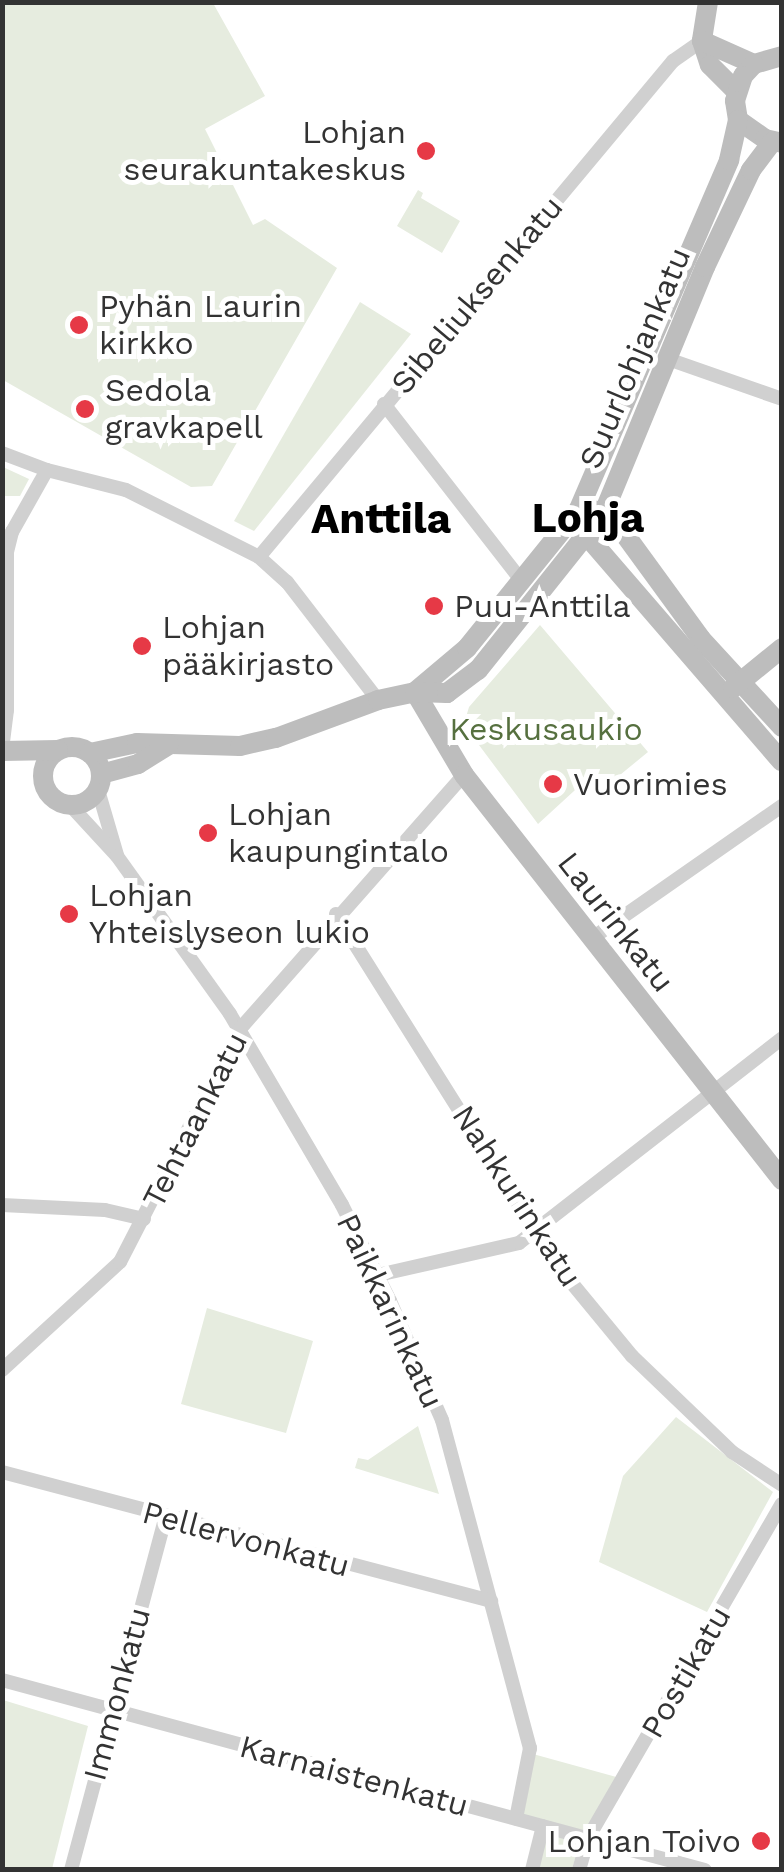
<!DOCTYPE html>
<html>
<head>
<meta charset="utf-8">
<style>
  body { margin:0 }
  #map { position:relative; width:784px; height:1872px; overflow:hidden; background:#fff; font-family:"Work Sans",sans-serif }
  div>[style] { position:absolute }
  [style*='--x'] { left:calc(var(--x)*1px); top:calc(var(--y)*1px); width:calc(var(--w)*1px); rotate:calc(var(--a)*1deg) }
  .green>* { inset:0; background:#e6ecdf }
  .street>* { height:14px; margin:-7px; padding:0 7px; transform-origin:7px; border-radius:7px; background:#d0d0d0 }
  .secondary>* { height:20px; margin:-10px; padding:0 10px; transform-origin:10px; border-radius:10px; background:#bdbdbd }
  .secondary>.ring { margin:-10px; padding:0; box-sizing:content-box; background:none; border:20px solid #bdbdbd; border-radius:50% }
  .dots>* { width:28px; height:28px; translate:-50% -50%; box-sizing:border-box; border:5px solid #fff; border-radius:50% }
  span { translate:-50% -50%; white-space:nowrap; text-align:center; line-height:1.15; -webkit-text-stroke:10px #fff; paint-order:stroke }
  .poi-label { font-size:32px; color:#333 }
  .right { translate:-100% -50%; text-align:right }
  .left { translate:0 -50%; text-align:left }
  .street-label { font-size:32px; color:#333 }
  .park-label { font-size:32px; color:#56703f }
  .district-label { font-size:42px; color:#000; font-weight:700 }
  .frame { position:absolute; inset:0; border:5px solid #333; pointer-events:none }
</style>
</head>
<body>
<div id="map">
  <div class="green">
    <i style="clip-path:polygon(3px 2px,213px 3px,265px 96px,205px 129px,253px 225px,265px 219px,337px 268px,212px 486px,191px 487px,3px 380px)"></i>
    <i style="clip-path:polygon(418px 190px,423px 193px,421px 198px,460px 221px,442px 253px,397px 226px)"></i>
    <i style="clip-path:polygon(360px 302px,411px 334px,254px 531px,234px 521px)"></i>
    <i style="clip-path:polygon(3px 467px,29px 479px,20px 496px,3px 496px)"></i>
    <i style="clip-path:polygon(540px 625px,648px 752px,598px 793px,586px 780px,538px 824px,467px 729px,466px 717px,469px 707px)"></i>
    <i style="clip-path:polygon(207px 1308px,313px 1341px,286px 1433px,181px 1404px)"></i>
    <i style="clip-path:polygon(676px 1417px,773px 1492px,707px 1612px,599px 1562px,623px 1476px)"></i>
    <i style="clip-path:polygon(418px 1426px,439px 1494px,355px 1468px,358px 1458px,368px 1460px)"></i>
    <i style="clip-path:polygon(3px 1700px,88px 1726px,52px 1869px,3px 1869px)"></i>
    <i style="clip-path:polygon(533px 1754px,620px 1778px,585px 1833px,522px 1816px)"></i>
    <i style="clip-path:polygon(546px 1834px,580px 1843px,572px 1869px,536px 1870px)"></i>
  </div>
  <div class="street">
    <i style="--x:665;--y:358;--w:124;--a:19.3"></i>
    <i style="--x:384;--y:404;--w:223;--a:52.1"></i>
    <i style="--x:2;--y:453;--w:48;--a:20.7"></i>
    <i style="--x:47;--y:470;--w:81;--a:14.2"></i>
    <i style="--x:126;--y:490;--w:149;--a:26.7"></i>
    <i style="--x:259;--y:557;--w:38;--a:42"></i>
    <i style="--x:287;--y:582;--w:149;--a:52.4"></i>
    <i style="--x:259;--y:557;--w:646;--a:-50.15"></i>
    <i style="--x:673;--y:61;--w:35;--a:-35"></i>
    <i style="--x:2;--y:750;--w:40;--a:-82.9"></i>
    <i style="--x:7;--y:710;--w:158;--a:-90"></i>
    <i style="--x:7;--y:552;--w:21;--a:-76"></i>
    <i style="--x:12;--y:532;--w:71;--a:-60.6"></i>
    <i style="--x:98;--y:790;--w:68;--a:73.7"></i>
    <i style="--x:70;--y:805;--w:69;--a:47.3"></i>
    <i style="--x:117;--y:856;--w:194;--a:54.4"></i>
    <i style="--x:230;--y:1014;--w:221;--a:59.6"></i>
    <i style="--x:342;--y:1205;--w:107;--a:63.4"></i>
    <i style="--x:390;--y:1301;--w:130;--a:66.4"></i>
    <i style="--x:442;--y:1420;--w:340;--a:75"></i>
    <i style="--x:530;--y:1748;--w:72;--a:101.2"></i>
    <i style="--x:336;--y:914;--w:407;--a:57.9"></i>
    <i style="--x:552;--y:1259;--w:126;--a:50.5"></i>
    <i style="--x:632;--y:1356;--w:139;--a:43.8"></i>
    <i style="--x:732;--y:1452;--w:60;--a:33.4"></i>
    <i style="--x:591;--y:939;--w:233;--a:-34.9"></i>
    <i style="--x:2;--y:1205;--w:103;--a:2.8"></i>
    <i style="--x:105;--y:1210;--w:40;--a:13"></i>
    <i style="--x:378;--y:1275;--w:145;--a:-12.8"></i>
    <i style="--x:519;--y:1243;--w:333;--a:-37.9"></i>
    <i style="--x:2;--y:1370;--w:160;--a:-42.5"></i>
    <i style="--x:120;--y:1262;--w:261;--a:-62.8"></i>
    <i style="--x:239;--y:1030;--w:340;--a:-48.6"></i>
    <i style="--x:2;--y:1472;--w:506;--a:14.78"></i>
    <i style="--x:2;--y:1680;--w:728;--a:15.12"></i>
    <i style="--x:71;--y:1870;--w:364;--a:-75"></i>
    <i style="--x:532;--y:1870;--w:45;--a:-76"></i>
    <i style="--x:579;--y:1870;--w:33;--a:-74"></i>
    <i style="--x:588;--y:1838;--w:386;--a:-59.9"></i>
  </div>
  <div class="secondary">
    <i style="--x:708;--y:2;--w:39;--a:99"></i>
    <i style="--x:702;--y:41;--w:25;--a:72"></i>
    <i style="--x:710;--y:65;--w:37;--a:45"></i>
    <i style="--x:702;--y:41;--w:57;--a:23.9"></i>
    <i style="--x:782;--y:56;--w:29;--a:164"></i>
    <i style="--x:754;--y:64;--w:16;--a:133"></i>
    <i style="--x:743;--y:76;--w:26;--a:108"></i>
    <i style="--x:735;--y:101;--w:19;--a:81"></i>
    <i style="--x:738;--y:120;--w:33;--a:35"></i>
    <i style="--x:765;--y:139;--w:17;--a:13"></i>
    <i style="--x:591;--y:510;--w:13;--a:9"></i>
    <i style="--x:604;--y:512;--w:33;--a:47"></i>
    <i style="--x:626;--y:536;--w:127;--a:53.9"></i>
    <i style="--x:701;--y:639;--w:120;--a:47.4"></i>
    <i style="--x:584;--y:526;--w:10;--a:73"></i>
    <i style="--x:587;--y:536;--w:298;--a:49.2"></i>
    <i style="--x:733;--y:688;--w:63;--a:-39.2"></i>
    <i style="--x:415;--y:692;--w:68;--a:-40.2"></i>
    <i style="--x:467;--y:648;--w:179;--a:-51.1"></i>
    <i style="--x:579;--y:509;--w:380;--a:-66.7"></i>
    <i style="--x:729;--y:160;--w:41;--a:-77.3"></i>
    <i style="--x:415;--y:692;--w:96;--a:59.4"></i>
    <i style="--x:464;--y:775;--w:515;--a:51.86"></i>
    <i class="ring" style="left:43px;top:747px;width:38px;height:38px"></i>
    <i style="--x:2;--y:751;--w:56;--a:-1"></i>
    <i style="--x:90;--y:753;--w:48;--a:-12"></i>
    <i style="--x:137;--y:743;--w:103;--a:1.7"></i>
    <i style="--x:240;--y:746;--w:37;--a:-13"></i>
    <i style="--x:276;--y:738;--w:109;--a:-20.4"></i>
    <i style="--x:378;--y:700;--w:38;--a:-12"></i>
    <i style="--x:415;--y:692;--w:32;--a:2"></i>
    <i style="--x:447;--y:693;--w:39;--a:-37"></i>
    <i style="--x:478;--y:670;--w:202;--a:-51.4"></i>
    <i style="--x:604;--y:512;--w:265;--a:-67.6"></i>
    <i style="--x:705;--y:267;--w:107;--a:-64.6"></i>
    <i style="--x:751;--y:170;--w:35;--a:-53"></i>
    <i style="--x:101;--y:774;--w:38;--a:-15"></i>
    <i style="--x:138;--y:764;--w:36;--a:-32"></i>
  </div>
  <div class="dots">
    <i style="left:426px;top:151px;background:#e63946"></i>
    <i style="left:79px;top:325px;background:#e63946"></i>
    <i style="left:85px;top:409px;background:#e63946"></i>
    <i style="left:434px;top:606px;background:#e63946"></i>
    <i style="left:142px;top:646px;background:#e63946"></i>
    <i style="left:553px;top:784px;background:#e63946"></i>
    <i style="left:208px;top:833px;background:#e63946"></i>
    <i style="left:69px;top:914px;background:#e63946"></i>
    <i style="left:761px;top:1841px;background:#e63946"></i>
  </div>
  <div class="poi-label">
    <span class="right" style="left:406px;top:151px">Lohjan<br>seurakuntakeskus</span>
    <span class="left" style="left:99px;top:325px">Pyhän Laurin<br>kirkko</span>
    <span class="left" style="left:105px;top:409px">Sedola<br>gravkapell</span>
    <span class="left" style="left:454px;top:606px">Puu-Anttila</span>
    <span class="left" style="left:162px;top:646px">Lohjan<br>pääkirjasto</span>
    <span class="left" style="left:573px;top:784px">Vuorimies</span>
    <span class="left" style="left:228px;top:833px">Lohjan<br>kaupungintalo</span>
    <span class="left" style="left:89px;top:914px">Lohjan<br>Yhteislyseon lukio</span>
    <span class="right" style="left:741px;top:1841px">Lohjan Toivo</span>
  </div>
  <div class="street-label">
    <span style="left:477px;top:295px;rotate:-50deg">Sibeliuksenkatu</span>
    <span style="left:635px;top:358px;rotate:-67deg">Suurlohjankatu</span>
    <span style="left:616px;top:922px;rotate:52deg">Laurinkatu</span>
    <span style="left:195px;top:1120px;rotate:-63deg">Tehtaankatu</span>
    <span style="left:517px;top:1196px;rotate:57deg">Nahkurinkatu</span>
    <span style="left:390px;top:1311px;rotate:65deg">Paikkarinkatu</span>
    <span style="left:246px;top:1539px;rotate:15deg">Pellervonkatu</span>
    <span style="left:686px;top:1672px;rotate:-60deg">Postikatu</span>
    <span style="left:117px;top:1694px;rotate:-75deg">Immonkatu</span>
    <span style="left:354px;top:1776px;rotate:15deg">Karnaistenkatu</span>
  </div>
  <div class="park-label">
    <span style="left:546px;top:729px">Keskusaukio</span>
  </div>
  <div class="district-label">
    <span style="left:588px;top:518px">Lohja</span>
    <span style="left:381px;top:519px">Anttila</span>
  </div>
  <div class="frame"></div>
</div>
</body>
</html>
